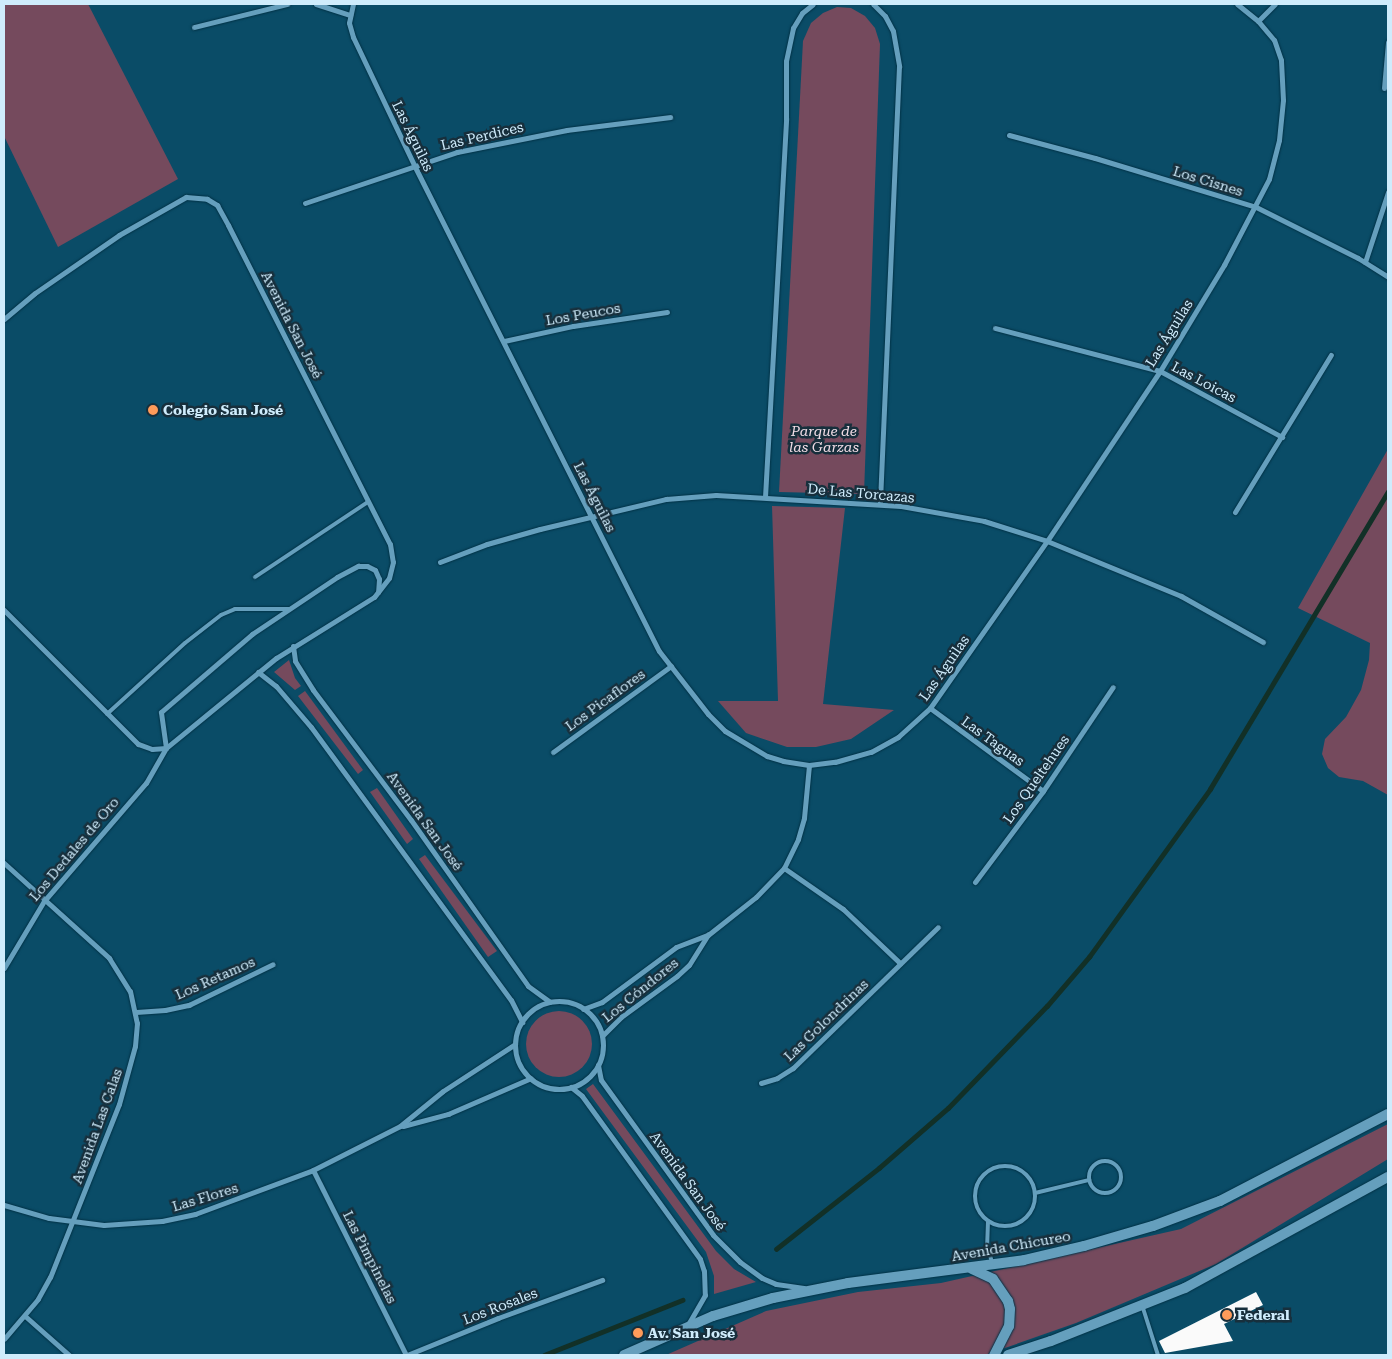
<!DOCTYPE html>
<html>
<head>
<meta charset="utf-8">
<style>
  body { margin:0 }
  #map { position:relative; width:1392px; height:1359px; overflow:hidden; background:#0a4c67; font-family:"Roboto Serif",serif }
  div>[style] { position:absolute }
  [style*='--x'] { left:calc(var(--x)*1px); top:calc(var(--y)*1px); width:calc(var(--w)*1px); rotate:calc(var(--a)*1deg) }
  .green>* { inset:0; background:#754a5d }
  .round { border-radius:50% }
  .stream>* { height:4.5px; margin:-2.25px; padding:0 2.25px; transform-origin:2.25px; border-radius:2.25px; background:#123027 }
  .building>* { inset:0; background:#fafafa }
  .roads { filter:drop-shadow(0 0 1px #003145) drop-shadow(0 0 1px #003145) }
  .service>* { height:4px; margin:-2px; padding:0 2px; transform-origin:2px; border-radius:2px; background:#659fbd }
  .service>.ring { margin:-2px; padding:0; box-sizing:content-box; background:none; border:4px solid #659fbd; border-radius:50% }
  .minor>* { height:5px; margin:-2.5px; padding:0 2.5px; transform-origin:2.5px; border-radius:2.5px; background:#659fbd }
  .minor>.ring { margin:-2.5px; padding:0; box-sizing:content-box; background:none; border:5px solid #659fbd; border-radius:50% }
  .secondary>* { height:10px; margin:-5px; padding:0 5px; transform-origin:5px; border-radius:5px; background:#659fbd }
  .dots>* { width:14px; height:14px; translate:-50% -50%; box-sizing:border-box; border:2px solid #172f3c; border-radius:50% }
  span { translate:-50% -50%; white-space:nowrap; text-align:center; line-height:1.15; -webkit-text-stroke:5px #172f3c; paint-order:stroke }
  .street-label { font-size:14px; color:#cfecfc }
  .poi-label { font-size:14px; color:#cfecfc; font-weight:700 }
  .left { translate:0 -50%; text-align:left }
  .park-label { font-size:14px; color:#f2dde6; font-style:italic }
  .frame { position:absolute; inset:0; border:5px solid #cfecfc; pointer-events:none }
</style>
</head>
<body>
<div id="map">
  <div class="green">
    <i style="clip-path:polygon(4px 4px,88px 4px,178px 179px,58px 247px,4px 136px)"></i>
    <i style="clip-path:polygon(837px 7px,851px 8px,865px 16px,875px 28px,880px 44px,864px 494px,779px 492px,803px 41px,811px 23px,823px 13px)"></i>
    <i style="clip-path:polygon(1388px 449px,1388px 795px,1363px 781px,1339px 777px,1328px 768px,1322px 754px,1325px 739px,1346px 717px,1361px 690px,1369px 660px,1370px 643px,1298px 608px)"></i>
    <i style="clip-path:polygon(772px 506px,845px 508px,823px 704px,894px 710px,851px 739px,816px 747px,787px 747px,746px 733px,718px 701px,778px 701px)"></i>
    <i style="clip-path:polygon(289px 660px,295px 678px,301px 686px,295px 690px,274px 672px)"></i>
    <i style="clip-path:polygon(305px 691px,363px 770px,358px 774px,298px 696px)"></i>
    <i style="clip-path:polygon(377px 788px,413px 839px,407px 844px,370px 792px)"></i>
    <i style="clip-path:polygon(425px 855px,497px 951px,488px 957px,419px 859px)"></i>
    <i class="round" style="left:526px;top:1011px;width:66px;height:66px"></i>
    <i style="clip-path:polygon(593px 1084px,716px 1251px,734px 1269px,756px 1282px,714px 1294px,714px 1276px,706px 1252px,586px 1089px)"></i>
    <i style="clip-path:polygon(1388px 1124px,1388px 1159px,1216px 1264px,1076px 1323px,985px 1355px,666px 1355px,766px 1311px,858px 1292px,941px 1283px,1181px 1229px)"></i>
  </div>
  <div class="stream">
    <i style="--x:776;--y:1249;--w:131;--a:-38.2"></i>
    <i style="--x:879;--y:1168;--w:91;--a:-41"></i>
    <i style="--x:948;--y:1108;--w:142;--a:-45.9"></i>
    <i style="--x:1047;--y:1006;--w:65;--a:-49.4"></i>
    <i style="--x:1089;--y:957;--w:207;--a:-54.2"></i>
    <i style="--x:1210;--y:789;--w:346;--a:-59.1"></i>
    <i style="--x:544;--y:1355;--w:149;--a:-21.7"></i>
  </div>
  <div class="building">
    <i style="clip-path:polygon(1256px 1292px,1263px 1305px,1224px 1324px,1233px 1341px,1165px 1353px,1159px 1341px)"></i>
  </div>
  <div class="roads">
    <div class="service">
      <i style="--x:255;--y:577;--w:136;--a:-33.6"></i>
      <i style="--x:107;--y:714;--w:105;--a:-42.3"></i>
      <i style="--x:185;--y:643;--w:46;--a:-37.9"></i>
      <i style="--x:221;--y:615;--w:15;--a:-23"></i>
      <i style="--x:235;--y:609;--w:54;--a:0"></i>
      <i class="ring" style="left:1089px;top:1161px;width:28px;height:28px"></i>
      <i class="ring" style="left:975px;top:1166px;width:56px;height:56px"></i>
      <i style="--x:1035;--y:1193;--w:56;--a:-13.5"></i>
      <i style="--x:988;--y:1221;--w:24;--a:92"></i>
      <i style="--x:987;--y:1245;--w:19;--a:74"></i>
      <i style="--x:1142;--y:1305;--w:52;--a:72.3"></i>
    </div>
    <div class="minor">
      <i style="--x:316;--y:4;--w:36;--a:18"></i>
      <i style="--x:353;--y:4;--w:19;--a:102"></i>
      <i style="--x:349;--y:23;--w:15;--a:74"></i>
      <i style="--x:353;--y:37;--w:142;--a:64.5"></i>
      <i style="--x:414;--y:165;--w:544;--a:63.25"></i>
      <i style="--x:659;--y:651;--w:80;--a:52.1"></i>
      <i style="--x:708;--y:714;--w:24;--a:45"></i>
      <i style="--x:725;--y:731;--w:49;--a:30.8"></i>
      <i style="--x:767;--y:756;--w:17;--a:17"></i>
      <i style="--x:783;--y:761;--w:26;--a:9"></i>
      <i style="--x:809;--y:765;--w:26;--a:-7"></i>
      <i style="--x:835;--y:762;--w:37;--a:-16"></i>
      <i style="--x:871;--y:752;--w:31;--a:-29"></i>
      <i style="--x:898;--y:737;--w:43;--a:-42.2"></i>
      <i style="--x:930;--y:708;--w:204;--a:-55"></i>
      <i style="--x:1047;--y:541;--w:204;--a:-56.4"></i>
      <i style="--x:1160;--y:371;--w:124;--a:-58.9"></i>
      <i style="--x:1224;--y:265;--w:97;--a:-62.4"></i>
      <i style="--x:1269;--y:179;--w:40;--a:-75.6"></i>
      <i style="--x:1279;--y:140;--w:40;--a:-84.3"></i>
      <i style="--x:1283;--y:100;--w:40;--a:-92.9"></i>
      <i style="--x:1281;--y:60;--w:21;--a:-109"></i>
      <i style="--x:1274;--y:40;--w:25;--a:-130"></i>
      <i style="--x:1258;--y:21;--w:27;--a:-141"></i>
      <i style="--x:873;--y:4;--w:17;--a:45"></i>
      <i style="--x:885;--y:16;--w:17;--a:62"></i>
      <i style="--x:893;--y:31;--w:36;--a:80"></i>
      <i style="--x:899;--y:66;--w:438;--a:92.5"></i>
      <i style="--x:1258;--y:21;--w:24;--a:-45"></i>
      <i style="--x:194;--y:27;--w:96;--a:-13.9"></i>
      <i style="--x:1384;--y:88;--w:46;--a:-85"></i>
      <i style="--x:1009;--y:135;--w:89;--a:15"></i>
      <i style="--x:1095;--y:158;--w:168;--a:16.9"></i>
      <i style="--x:1256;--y:207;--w:114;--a:26.6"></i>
      <i style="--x:1358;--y:258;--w:36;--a:32"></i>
      <i style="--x:305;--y:203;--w:160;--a:-18.5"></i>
      <i style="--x:457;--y:152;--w:112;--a:-11.3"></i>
      <i style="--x:567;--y:130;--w:104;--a:-7.2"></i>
      <i style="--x:1365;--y:262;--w:74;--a:-71.8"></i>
      <i style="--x:4;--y:319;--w:40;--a:-40"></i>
      <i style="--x:35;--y:293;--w:102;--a:-34.6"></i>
      <i style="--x:119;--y:235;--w:77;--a:-29.6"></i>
      <i style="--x:186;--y:197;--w:21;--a:5"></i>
      <i style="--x:207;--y:199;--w:12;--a:31"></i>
      <i style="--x:217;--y:205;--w:23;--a:61"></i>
      <i style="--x:228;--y:225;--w:358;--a:63.1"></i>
      <i style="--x:390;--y:544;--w:18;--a:81"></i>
      <i style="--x:393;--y:562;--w:16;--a:104"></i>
      <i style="--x:389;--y:578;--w:24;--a:128"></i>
      <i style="--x:374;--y:597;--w:115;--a:148.1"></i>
      <i style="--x:276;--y:658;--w:142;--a:140.7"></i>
      <i style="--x:166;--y:748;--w:14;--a:176"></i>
      <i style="--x:152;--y:749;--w:15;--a:-160"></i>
      <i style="--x:138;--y:744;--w:190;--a:-135"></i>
      <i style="--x:995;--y:328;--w:171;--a:14.6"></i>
      <i style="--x:1160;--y:371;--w:139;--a:28.4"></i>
      <i style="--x:504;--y:341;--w:71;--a:-12.3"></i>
      <i style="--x:573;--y:326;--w:95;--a:-8.5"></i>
      <i style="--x:765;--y:497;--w:379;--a:-86.8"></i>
      <i style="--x:786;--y:119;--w:58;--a:-90"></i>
      <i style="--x:786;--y:61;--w:34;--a:-78"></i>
      <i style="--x:793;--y:28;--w:17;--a:-59"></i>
      <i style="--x:802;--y:13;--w:14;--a:-39"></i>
      <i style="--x:1235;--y:512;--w:184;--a:-58.6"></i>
      <i style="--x:440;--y:562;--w:50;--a:-21"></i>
      <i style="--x:487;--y:544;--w:55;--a:-15.8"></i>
      <i style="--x:540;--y:529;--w:130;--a:-13.4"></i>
      <i style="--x:666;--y:499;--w:50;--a:-4.6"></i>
      <i style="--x:716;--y:495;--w:185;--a:3.4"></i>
      <i style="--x:901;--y:506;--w:84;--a:10.2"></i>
      <i style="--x:984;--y:521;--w:66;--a:17.6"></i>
      <i style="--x:1047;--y:541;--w:145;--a:22.3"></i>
      <i style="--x:1181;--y:596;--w:94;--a:29.3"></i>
      <i style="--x:293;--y:646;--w:15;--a:82"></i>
      <i style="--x:295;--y:661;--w:34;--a:58"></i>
      <i style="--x:313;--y:690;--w:163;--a:53"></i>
      <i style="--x:411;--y:820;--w:203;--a:54.8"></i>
      <i style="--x:528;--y:986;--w:27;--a:36"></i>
      <i style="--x:258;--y:672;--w:23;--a:38"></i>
      <i style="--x:276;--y:686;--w:54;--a:49.5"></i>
      <i style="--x:311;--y:727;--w:338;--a:53.8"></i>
      <i style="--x:511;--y:1000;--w:25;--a:63"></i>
      <i style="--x:930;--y:708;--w:140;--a:36.3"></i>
      <i style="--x:166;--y:748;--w:36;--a:-98"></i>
      <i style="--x:161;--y:712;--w:120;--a:-40.6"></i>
      <i style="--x:252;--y:634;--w:102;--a:-33.8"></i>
      <i style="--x:337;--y:577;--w:24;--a:-28"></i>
      <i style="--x:358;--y:566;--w:9;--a:0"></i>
      <i style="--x:367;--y:566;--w:9;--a:27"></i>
      <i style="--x:375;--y:570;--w:10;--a:66"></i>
      <i style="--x:379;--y:579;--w:13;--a:94"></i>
      <i style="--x:553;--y:752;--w:146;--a:-36.1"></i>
      <i style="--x:4;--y:863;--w:142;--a:42.1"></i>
      <i style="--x:109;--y:958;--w:39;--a:58"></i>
      <i style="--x:130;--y:991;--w:33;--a:78"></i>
      <i style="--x:137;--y:1023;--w:23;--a:95"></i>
      <i style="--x:135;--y:1046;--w:60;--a:105.4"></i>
      <i style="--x:119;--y:1104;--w:186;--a:111.7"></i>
      <i style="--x:50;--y:1277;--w:25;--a:119"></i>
      <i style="--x:38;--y:1299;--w:52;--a:130.4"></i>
      <i style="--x:784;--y:868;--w:72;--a:34.8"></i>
      <i style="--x:843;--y:909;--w:79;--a:43.5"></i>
      <i style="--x:975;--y:882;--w:114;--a:-53.2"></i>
      <i style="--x:1043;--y:791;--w:125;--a:-56.1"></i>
      <i style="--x:4;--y:968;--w:78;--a:-59.2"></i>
      <i style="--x:44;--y:901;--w:156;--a:-49.2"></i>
      <i style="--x:146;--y:783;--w:40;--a:-60.3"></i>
      <i class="ring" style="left:515px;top:1001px;width:83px;height:83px"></i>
      <i style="--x:583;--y:1009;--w:20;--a:-20"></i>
      <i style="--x:602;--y:1002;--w:92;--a:-36.6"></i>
      <i style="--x:676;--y:947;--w:34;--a:-21"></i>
      <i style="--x:136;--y:1012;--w:29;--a:-4"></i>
      <i style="--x:165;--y:1010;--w:25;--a:-12"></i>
      <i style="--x:189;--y:1005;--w:93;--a:-26"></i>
      <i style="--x:602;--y:1036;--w:27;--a:-45"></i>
      <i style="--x:621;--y:1017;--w:69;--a:-36.2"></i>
      <i style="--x:677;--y:976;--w:16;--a:-43"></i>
      <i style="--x:689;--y:965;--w:36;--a:-58"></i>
      <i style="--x:708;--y:935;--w:61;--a:-38.4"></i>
      <i style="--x:756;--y:897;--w:40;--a:-46"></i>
      <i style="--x:784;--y:868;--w:32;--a:-64"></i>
      <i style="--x:798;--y:839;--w:22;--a:-74"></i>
      <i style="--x:804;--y:818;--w:53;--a:-84.6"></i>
      <i style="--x:598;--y:1065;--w:15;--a:79"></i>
      <i style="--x:601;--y:1080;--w:191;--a:54.1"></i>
      <i style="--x:713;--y:1235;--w:38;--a:45"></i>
      <i style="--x:740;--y:1262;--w:27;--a:36"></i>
      <i style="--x:762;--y:1278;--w:15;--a:23"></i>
      <i style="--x:776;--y:1284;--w:28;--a:8"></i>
      <i style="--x:761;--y:1083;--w:17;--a:-17"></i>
      <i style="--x:777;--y:1078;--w:19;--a:-32"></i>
      <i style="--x:793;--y:1068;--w:202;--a:-44.2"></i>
      <i style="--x:571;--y:1087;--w:14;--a:39"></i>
      <i style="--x:582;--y:1096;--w:201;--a:54.1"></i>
      <i style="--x:700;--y:1259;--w:13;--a:72"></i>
      <i style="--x:704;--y:1271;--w:24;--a:88"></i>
      <i style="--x:705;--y:1295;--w:34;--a:120"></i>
      <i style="--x:403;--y:1126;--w:47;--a:-14.9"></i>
      <i style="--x:448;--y:1114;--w:90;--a:-23.4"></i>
      <i style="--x:313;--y:1170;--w:207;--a:63.3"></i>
      <i style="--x:4;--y:1205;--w:47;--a:16.1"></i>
      <i style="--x:49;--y:1218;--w:55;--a:7.3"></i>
      <i style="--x:104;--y:1225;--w:58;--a:-3.9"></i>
      <i style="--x:162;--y:1221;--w:34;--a:-12"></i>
      <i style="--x:195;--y:1214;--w:126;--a:-20.4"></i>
      <i style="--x:313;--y:1170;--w:97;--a:-26.8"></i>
      <i style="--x:400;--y:1126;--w:55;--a:-39.1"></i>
      <i style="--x:443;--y:1091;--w:86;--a:-33.1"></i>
      <i style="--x:25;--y:1316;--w:59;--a:41.6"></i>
      <i style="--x:407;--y:1355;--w:98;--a:-22.1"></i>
      <i style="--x:498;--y:1318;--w:111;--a:-20.1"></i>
    </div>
    <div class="secondary">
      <i style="--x:972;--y:1269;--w:23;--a:25"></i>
      <i style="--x:993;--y:1279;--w:27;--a:56"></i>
      <i style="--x:1008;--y:1301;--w:8;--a:76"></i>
      <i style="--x:1010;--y:1309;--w:17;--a:93"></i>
      <i style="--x:1009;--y:1326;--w:33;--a:117"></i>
      <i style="--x:624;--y:1355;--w:97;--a:-23.7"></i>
      <i style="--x:713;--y:1316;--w:63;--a:-16.7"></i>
      <i style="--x:773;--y:1298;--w:76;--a:-11.3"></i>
      <i style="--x:848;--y:1283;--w:177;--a:-7.4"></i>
      <i style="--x:1024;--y:1260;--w:62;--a:-13.1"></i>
      <i style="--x:1084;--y:1246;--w:72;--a:-16.2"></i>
      <i style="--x:1153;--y:1226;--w:72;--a:-20.5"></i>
      <i style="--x:1220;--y:1201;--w:189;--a:-27.4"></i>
      <i style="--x:1008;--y:1355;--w:45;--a:-18"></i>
      <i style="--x:1051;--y:1341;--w:144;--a:-21.6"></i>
      <i style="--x:1185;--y:1288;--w:231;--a:-28.7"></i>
    </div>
  </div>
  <div class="dots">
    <i style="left:153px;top:410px;background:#ff9b5a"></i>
    <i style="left:1227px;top:1315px;background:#ff9b5a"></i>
    <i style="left:638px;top:1333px;background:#ff9b5a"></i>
  </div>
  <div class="street-label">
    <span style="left:413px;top:136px;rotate:64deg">Las Águilas</span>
    <span style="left:482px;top:136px;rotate:-13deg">Las Perdices</span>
    <span style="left:1208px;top:181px;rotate:17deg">Los Cisnes</span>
    <span style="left:583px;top:314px;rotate:-10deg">Los Peucos</span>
    <span style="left:292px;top:325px;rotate:63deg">Avenida San José</span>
    <span style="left:1169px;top:333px;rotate:-58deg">Las Águilas</span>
    <span style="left:1204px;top:382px;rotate:28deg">Las Loicas</span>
    <span style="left:861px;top:493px;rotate:5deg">De Las Torcazas</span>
    <span style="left:595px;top:497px;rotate:63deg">Las Águilas</span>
    <span style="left:944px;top:668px;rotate:-55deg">Las Águilas</span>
    <span style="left:605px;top:700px;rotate:-36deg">Los Picaflores</span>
    <span style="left:993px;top:741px;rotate:36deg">Las Taguas</span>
    <span style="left:1036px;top:779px;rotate:-55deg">Los Queltehues</span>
    <span style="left:425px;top:821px;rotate:54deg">Avenida San José</span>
    <span style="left:74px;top:849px;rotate:-50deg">Los Dedales de Oro</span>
    <span style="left:215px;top:978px;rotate:-24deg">Los Retamos</span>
    <span style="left:640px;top:990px;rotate:-39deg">Los Cóndores</span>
    <span style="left:826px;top:1020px;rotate:-44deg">Las Golondrinas</span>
    <span style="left:97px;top:1126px;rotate:-70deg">Avenida Las Calas</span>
    <span style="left:688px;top:1181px;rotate:54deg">Avenida San José</span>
    <span style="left:205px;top:1197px;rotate:-17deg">Las Flores</span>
    <span style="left:1011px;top:1246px;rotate:-10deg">Avenida Chicureo</span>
    <span style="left:370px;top:1257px;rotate:63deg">Las Pimpinelas</span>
    <span style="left:500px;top:1306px;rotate:-21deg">Los Rosales</span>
  </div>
  <div class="poi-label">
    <span class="left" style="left:163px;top:410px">Colegio San José</span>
    <span class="left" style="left:1237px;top:1315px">Federal</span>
    <span class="left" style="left:648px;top:1333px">Av. San José</span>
  </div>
  <div class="park-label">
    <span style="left:824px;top:439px">Parque de<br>las Garzas</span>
  </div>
  <div class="frame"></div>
</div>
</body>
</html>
